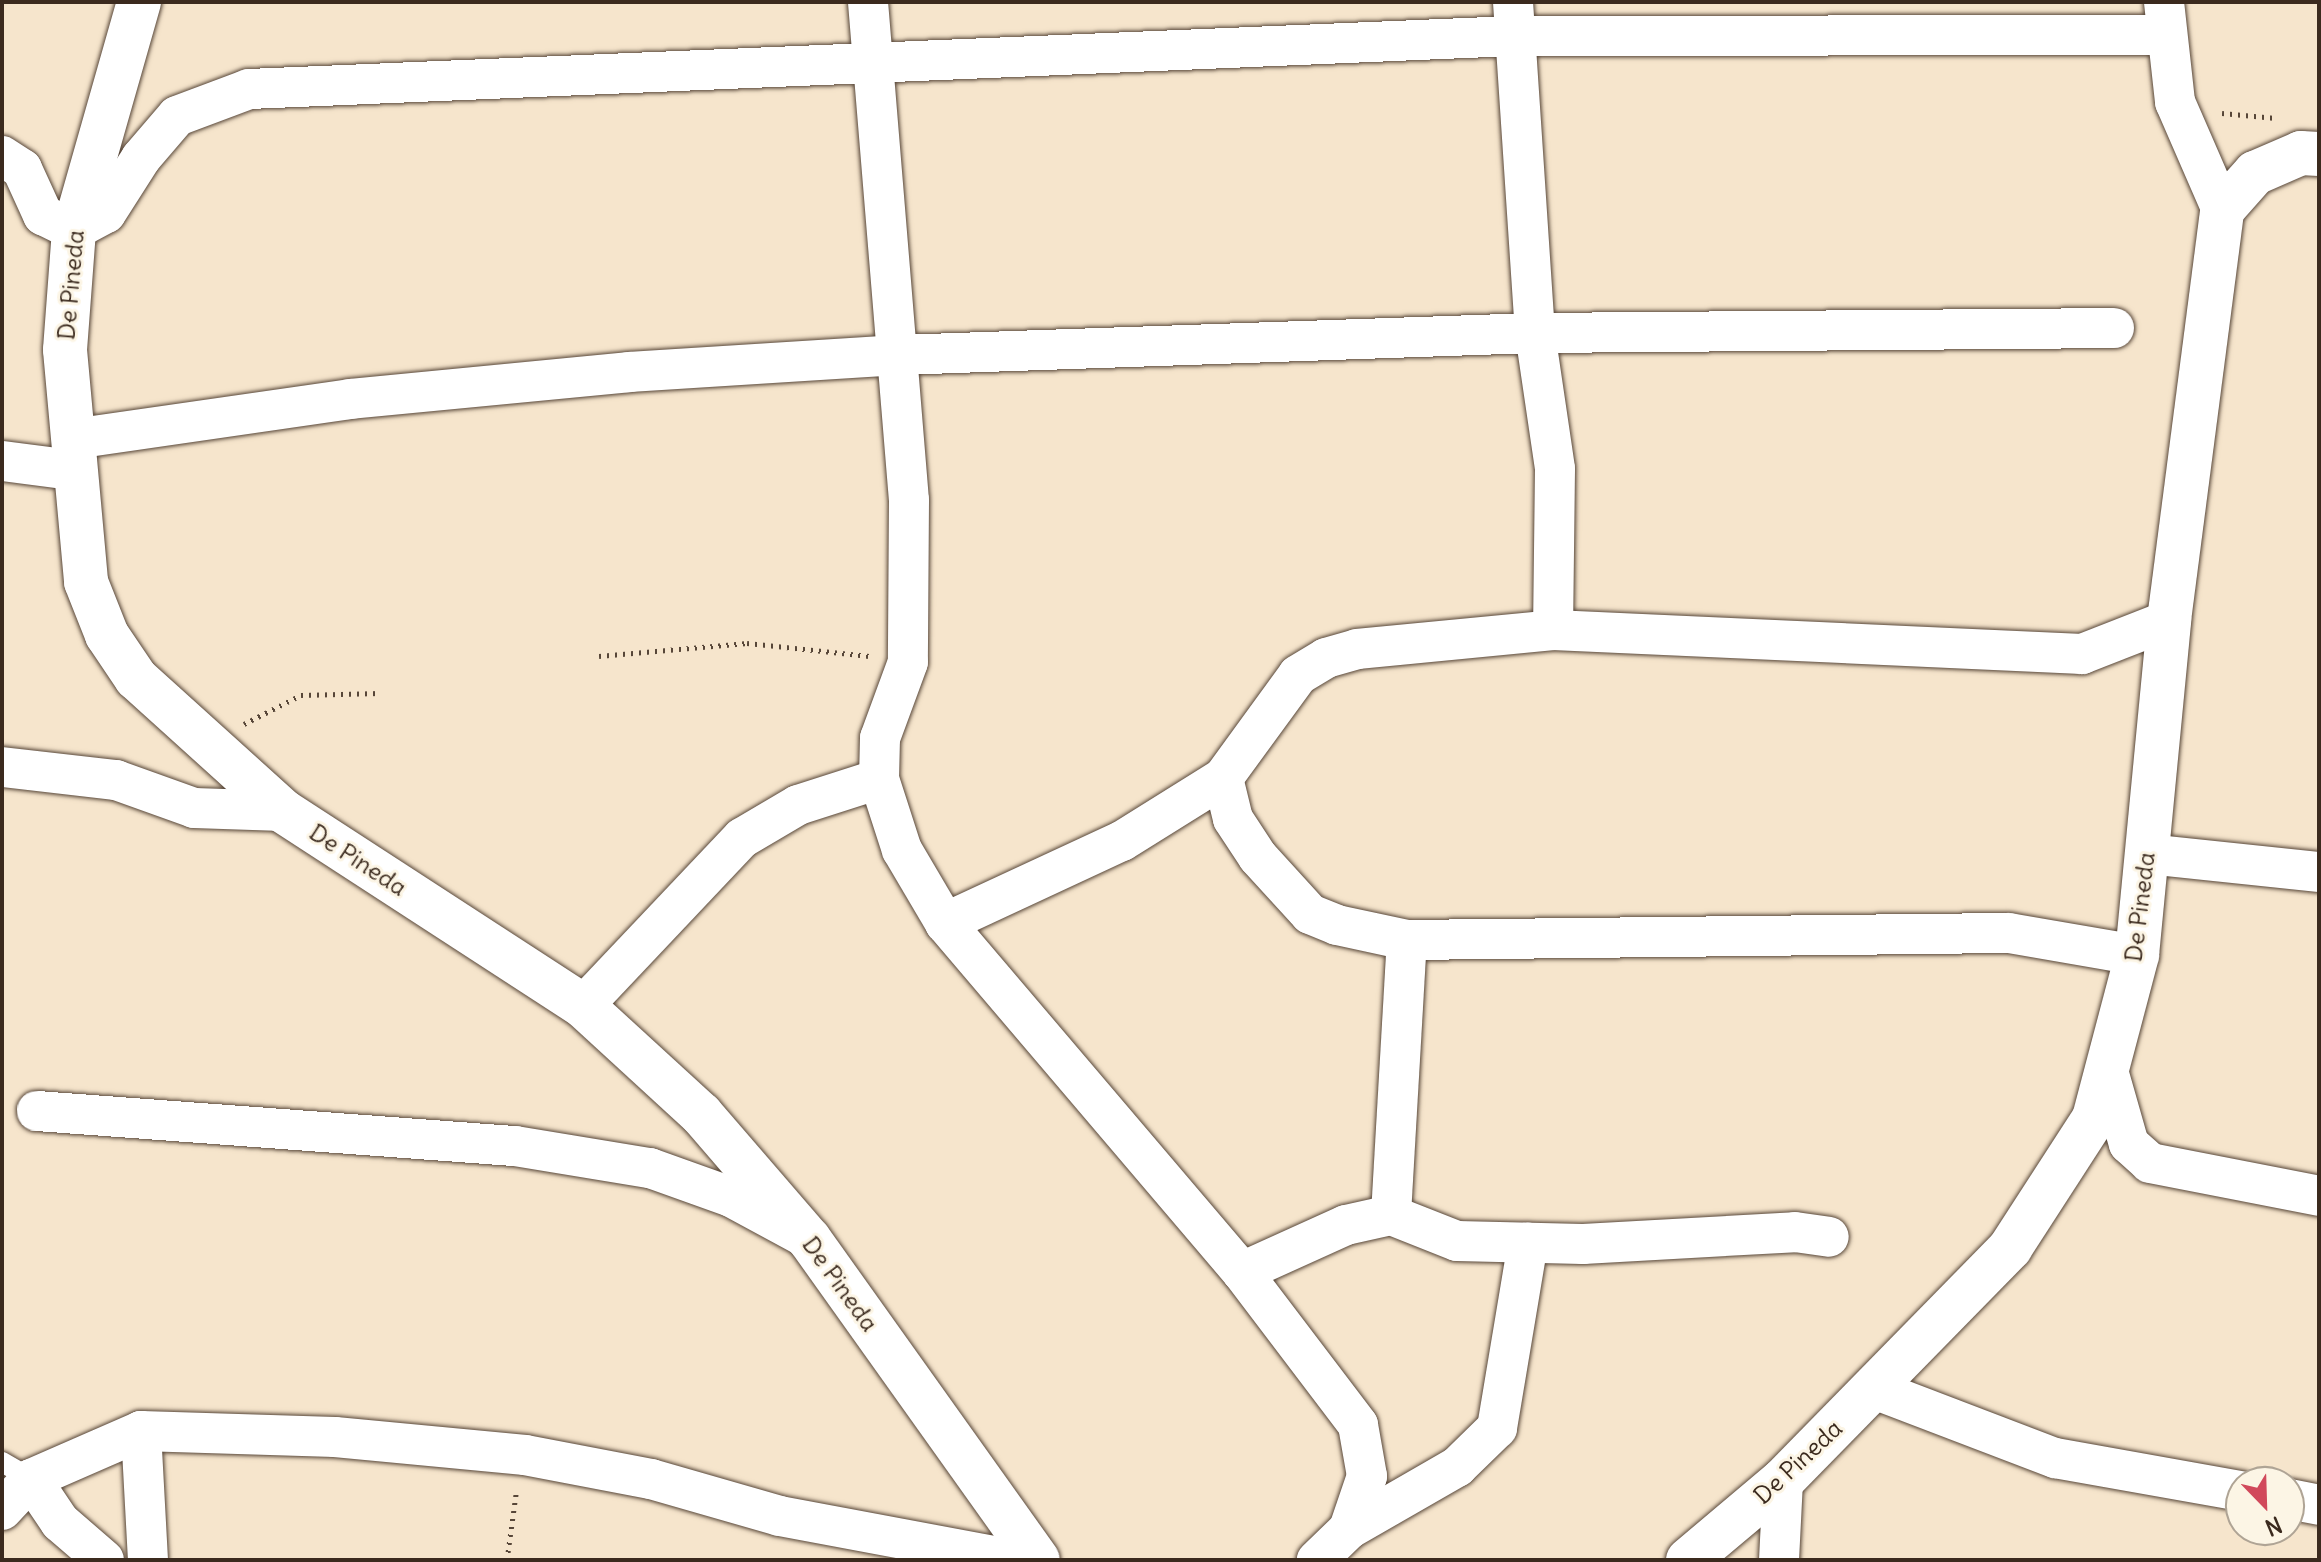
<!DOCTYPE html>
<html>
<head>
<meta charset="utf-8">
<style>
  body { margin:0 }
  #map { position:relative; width:2321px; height:1562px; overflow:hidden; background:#f6e5cc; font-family:Delius,sans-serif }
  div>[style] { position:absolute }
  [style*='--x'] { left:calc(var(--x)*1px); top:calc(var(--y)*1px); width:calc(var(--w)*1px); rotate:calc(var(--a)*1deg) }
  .path>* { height:5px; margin-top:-2.5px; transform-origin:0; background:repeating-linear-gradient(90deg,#574638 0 2px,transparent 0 8px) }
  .roads { filter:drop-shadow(0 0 2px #574638) drop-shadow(0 0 2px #574638) }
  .service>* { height:20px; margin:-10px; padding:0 10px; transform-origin:10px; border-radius:10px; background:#fff }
  .minor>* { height:40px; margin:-20px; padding:0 20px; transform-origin:20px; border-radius:20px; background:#fff }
  .tertiary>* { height:44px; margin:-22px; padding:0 22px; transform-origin:22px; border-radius:22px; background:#fff }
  span { translate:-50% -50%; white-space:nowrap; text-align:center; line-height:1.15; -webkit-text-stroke:6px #fcf5e5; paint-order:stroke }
  .street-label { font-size:24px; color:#3b2a1e }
  .frame { position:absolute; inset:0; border:4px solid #3b2a1e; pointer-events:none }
  .north { position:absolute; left:2225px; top:1466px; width:80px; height:80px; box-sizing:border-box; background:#fcf5e5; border:2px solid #afa495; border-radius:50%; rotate:157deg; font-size:22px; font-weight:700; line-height:32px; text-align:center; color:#3b2a1e }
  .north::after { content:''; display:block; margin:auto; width:28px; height:36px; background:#d1495b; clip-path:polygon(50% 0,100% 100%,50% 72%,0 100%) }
</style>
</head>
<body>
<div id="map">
  <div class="path">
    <i style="--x:2222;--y:113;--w:54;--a:5.3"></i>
    <i style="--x:599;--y:656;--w:149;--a:-5"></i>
    <i style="--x:747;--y:643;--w:123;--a:6.1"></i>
    <i style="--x:244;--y:724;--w:64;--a:-27"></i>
    <i style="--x:301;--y:695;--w:79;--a:-1.5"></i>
    <i style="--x:507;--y:1560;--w:67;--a:-82.2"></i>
  </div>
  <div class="roads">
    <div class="service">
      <i style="--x:2;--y:1462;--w:34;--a:30"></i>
    </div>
    <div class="minor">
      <i style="--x:868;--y:2;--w:500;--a:85.3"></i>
      <i style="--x:909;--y:500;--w:162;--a:90.4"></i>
      <i style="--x:908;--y:662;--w:81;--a:110.2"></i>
      <i style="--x:880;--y:738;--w:41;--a:91.4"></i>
      <i style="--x:879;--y:779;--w:75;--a:72.1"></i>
      <i style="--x:902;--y:850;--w:85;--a:59.5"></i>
      <i style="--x:945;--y:923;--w:458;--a:49.6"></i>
      <i style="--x:1242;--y:1272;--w:192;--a:52.8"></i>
      <i style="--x:1358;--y:1425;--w:52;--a:80"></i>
      <i style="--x:1367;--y:1476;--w:56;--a:108.8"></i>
      <i style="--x:1349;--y:1529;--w:45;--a:135.9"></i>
      <i style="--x:1513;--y:2;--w:332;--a:86.2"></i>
      <i style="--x:1535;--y:333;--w:137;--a:81.6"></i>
      <i style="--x:1555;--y:469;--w:161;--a:90.7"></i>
      <i style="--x:2164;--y:2;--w:101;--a:83.7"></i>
      <i style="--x:2175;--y:102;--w:118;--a:66.5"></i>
      <i style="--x:2;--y:156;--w:24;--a:33"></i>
      <i style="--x:22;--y:169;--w:51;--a:65.5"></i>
      <i style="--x:43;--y:215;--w:34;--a:26"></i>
      <i style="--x:74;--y:230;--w:36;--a:-28"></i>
      <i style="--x:106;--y:213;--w:65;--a:-57.5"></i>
      <i style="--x:141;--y:158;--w:55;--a:-49.4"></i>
      <i style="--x:177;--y:116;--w:77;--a:-20.6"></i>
      <i style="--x:249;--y:89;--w:1266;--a:-2.4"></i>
      <i style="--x:1514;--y:36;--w:651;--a:-0.09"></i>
      <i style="--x:73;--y:439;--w:280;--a:-8.2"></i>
      <i style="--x:350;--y:399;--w:280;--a:-5.5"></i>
      <i style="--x:629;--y:372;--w:270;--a:-3.6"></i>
      <i style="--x:898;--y:355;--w:637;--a:-1.98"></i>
      <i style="--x:1535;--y:333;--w:579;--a:-0.49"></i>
      <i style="--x:2;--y:461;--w:71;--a:7.3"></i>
      <i style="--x:2;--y:767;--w:115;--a:6.5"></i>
      <i style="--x:116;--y:780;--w:83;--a:19.7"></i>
      <i style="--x:194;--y:808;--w:89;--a:1.9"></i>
      <i style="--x:1223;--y:778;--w:42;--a:76.3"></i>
      <i style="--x:1233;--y:819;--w:45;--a:56.7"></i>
      <i style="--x:1258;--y:857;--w:77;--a:47.6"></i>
      <i style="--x:1310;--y:914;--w:29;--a:22"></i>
      <i style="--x:1337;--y:925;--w:72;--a:12.1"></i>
      <i style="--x:1407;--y:940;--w:602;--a:-0.67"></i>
      <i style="--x:2009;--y:933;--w:130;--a:9.8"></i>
      <i style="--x:2147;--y:854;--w:173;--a:6"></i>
      <i style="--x:945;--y:923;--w:195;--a:-24.9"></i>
      <i style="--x:1122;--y:841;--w:119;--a:-32"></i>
      <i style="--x:1223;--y:778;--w:127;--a:-53.9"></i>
      <i style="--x:1298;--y:675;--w:33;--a:-31"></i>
      <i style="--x:1326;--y:658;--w:32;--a:-16"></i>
      <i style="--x:1357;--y:649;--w:197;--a:-5.5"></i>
      <i style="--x:1553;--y:630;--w:530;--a:2.6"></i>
      <i style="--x:2082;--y:654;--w:93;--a:-21.3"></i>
      <i style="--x:583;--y:1006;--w:231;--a:-46.6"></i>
      <i style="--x:742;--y:838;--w:65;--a:-30.5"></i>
      <i style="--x:798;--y:805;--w:85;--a:-17.8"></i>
      <i style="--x:2107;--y:1067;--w:80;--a:74.1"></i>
      <i style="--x:2129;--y:1144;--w:28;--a:42"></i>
      <i style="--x:2150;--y:1163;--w:172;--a:11"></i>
      <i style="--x:37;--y:1111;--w:479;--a:4.2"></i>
      <i style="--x:515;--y:1146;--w:137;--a:9.3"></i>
      <i style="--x:650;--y:1168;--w:86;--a:19.7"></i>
      <i style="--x:731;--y:1197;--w:82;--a:28.4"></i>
      <i style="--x:1391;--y:1215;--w:275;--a:-86.7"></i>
      <i style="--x:1242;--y:1272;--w:114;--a:-24.3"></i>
      <i style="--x:1346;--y:1225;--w:46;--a:-12.5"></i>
      <i style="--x:1391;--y:1215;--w:71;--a:21.5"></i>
      <i style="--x:1457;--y:1241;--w:126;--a:1.4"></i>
      <i style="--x:1583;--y:1244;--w:212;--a:-3.2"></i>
      <i style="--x:1795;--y:1232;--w:34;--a:8"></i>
      <i style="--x:1874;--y:1389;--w:194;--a:20.9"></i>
      <i style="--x:2055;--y:1458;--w:189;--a:10.1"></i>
      <i style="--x:141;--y:1431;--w:129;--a:86.9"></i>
      <i style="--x:31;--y:1479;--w:52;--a:56"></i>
      <i style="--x:60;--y:1522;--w:58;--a:40.8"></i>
      <i style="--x:2289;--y:1499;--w:31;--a:11"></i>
      <i style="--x:2;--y:1510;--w:42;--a:-46.9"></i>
      <i style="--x:31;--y:1479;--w:120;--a:-23.6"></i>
      <i style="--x:141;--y:1431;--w:194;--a:1.8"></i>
      <i style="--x:335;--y:1437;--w:191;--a:5.4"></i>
      <i style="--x:525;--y:1455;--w:128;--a:10.8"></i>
      <i style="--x:651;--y:1479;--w:134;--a:16"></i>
      <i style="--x:780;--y:1516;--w:239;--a:10.6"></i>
      <i style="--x:1349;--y:1529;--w:125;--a:-29.9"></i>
      <i style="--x:1457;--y:1467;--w:56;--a:-44.3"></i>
      <i style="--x:1497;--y:1428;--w:188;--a:-80.5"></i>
      <i style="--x:1779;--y:1560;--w:80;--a:-87.1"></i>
    </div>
    <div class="tertiary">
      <i style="--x:139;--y:2;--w:237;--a:105.9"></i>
      <i style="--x:74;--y:230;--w:120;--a:94.3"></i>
      <i style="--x:65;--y:350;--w:233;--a:84.8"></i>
      <i style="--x:86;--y:582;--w:57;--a:68.4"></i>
      <i style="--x:107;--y:635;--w:52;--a:56"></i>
      <i style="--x:136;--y:678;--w:198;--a:42.1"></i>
      <i style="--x:283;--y:811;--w:358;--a:33"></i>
      <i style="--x:583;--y:1006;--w:160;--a:42.5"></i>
      <i style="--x:701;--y:1114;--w:165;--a:49.2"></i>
      <i style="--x:809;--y:1239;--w:394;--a:54.5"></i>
      <i style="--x:1688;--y:1560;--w:124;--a:-40.1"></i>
      <i style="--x:1783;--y:1480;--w:325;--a:-45.6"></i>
      <i style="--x:2010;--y:1248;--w:155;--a:-57.1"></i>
      <i style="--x:2094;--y:1118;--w:169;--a:-75.2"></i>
      <i style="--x:2137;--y:955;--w:337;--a:-84.5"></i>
      <i style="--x:2169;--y:620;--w:413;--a:-82.6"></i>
      <i style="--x:2222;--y:210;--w:50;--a:-48.3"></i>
      <i style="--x:2255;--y:173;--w:50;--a:-23.5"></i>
      <i style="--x:2301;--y:153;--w:18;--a:3"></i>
    </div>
  </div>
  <div class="street-label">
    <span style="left:71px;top:285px;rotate:-85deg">De Pineda</span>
    <span style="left:358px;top:860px;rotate:33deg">De Pineda</span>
    <span style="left:2140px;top:907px;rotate:-83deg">De Pineda</span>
    <span style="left:840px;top:1284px;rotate:54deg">De Pineda</span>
    <span style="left:1798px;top:1462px;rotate:-43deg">De Pineda</span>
  </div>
  <div class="frame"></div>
  <div class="north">N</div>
</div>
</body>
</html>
